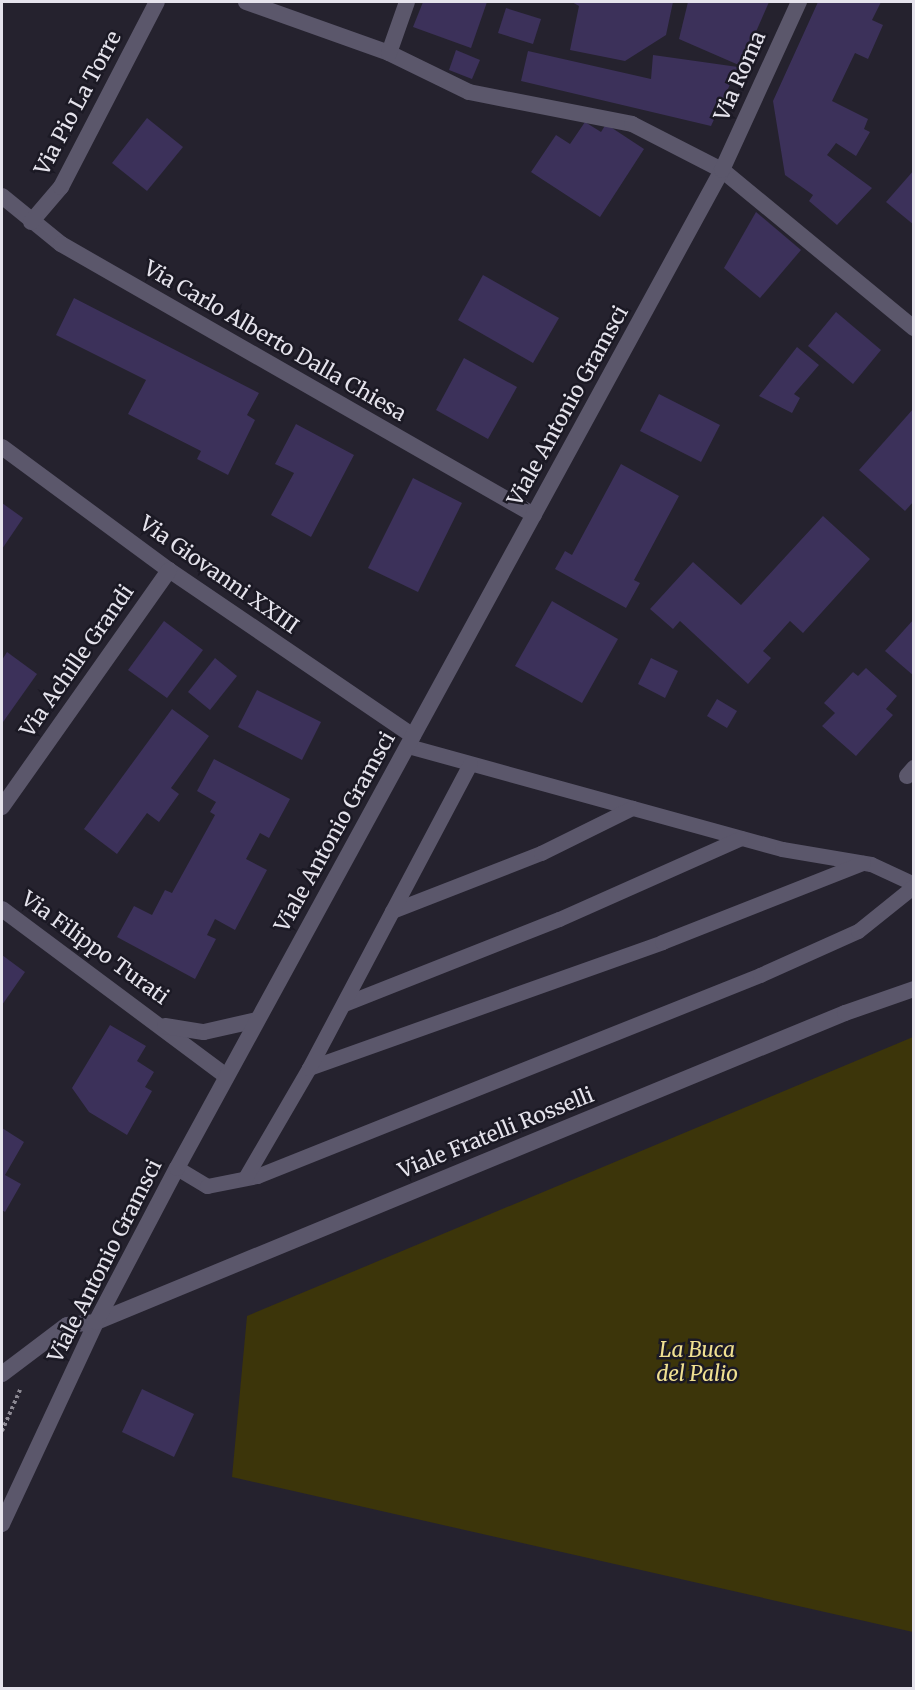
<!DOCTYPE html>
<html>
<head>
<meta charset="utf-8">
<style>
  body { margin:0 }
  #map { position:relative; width:915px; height:1690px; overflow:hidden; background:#25222e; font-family:Merriweather,serif }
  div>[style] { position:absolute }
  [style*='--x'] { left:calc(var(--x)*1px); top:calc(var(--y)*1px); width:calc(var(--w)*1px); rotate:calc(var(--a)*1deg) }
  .green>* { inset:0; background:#3c350a }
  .building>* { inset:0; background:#3c315a }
  .path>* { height:4px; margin-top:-2px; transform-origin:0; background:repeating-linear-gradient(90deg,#8b8892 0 3px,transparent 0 6px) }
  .service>* { height:15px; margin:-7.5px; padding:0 7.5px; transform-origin:7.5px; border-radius:7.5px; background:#5b576b }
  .minor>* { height:16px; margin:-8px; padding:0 8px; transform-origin:8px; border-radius:8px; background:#5b576b }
  .tertiary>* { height:16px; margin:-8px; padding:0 8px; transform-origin:8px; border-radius:8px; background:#5b576b }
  span { translate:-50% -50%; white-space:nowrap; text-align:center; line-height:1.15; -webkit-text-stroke:5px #1b1924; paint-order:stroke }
  .street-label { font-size:21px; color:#e5e3ec }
  .park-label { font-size:21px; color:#f0e091; font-style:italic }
  .frame { position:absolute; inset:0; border:3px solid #e5e3ec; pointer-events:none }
</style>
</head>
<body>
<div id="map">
  <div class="green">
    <i style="clip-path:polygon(913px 1037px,913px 1632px,232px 1477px,247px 1316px)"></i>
  </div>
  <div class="building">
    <i style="clip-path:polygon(423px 2px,487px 2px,471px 48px,413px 27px)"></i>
    <i style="clip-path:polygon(572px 2px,673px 2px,666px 35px,625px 61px,570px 50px,579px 6px)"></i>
    <i style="clip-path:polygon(688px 2px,769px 2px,741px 66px,679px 39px)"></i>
    <i style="clip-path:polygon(818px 2px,881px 2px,872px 20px,883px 25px,868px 59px,855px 53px,832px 101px,868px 119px,864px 129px,870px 132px,856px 156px,836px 143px,827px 155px,872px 188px,837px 225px,809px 201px,813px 195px,785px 175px,773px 101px)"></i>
    <i style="clip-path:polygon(506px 8px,541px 19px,533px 44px,498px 33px)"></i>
    <i style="clip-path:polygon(456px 50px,480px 60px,472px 79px,449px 70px)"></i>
    <i style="clip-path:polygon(528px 51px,651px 79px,653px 55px,738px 67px,711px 126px,521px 81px)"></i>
    <i style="clip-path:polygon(147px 118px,183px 147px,147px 191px,112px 163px)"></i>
    <i style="clip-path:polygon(585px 122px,601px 132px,606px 124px,644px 149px,600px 217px,531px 172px,556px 135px,570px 144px)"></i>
    <i style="clip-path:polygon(914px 170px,914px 225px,886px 202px)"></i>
    <i style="clip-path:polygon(756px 212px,801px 250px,760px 298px,724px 268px)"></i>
    <i style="clip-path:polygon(483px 275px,559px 318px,533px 363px,458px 320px)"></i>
    <i style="clip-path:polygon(74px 298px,259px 393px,247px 415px,255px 420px,228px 475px,197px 459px,201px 451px,128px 414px,146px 380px,56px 335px)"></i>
    <i style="clip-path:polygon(836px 312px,881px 350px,853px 384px,808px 346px)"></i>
    <i style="clip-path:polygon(797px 347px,819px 365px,794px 394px,800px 398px,792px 413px,759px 396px)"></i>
    <i style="clip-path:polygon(464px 358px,517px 387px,488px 439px,436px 410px)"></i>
    <i style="clip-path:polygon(659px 394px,720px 425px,701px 462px,640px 431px)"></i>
    <i style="clip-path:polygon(914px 408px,914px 501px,905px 511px,859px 470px)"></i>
    <i style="clip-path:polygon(296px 424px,354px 455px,311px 537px,271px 515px,294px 473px,275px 464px)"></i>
    <i style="clip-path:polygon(621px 464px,679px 496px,634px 580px,640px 583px,626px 608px,555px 569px,565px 551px,572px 555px)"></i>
    <i style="clip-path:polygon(413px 478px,462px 503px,418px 592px,368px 568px)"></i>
    <i style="clip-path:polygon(2px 503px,23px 518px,2px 549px)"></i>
    <i style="clip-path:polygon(823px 516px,870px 559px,803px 633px,790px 621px,763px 651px,771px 658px,748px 684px,680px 621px,673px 629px,650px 609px,693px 562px,741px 605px)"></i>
    <i style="clip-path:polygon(552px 601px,618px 639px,582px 703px,515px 666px)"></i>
    <i style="clip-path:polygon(914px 619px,914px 676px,885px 651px)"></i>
    <i style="clip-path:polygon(164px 621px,203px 650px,167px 698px,128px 670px)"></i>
    <i style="clip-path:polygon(7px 652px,37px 674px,3px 722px,2px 660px)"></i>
    <i style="clip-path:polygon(215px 658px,237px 676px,210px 710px,188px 692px)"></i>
    <i style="clip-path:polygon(651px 658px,678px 671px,665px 698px,638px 684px)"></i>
    <i style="clip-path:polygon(866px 668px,897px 696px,886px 709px,893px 715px,856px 756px,822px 726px,835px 713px,824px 703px,853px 672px,858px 676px)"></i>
    <i style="clip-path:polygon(257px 690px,321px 722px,302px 760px,238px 727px)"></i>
    <i style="clip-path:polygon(717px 699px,737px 711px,727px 728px,707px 716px)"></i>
    <i style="clip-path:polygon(172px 709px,209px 736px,171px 788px,179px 794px,159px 822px,147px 813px,117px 854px,84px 829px)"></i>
    <i style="clip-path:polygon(214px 759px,290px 799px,269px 838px,260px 833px,246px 859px,267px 870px,235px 930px,215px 919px,207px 935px,216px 939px,195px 979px,117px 937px,134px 906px,152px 915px,165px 890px,172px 893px,215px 815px,210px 812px,216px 802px,197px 791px)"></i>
    <i style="clip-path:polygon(2px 955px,25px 972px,2px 1005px)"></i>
    <i style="clip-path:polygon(110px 1025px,146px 1046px,137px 1061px,154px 1072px,145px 1087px,152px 1091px,127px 1135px,89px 1112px,72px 1088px)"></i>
    <i style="clip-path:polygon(2px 1128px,24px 1142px,5px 1175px,21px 1184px,5px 1212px,2px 1210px)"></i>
    <i style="clip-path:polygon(142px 1389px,194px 1414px,174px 1457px,122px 1432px)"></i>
  </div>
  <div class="path">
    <i style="--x:2;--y:1431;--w:45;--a:-66.3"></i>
  </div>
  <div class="service">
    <i style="--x:408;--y:746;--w:388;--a:15.4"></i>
    <i style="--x:782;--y:849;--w:90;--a:9.6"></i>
    <i style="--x:871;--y:864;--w:47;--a:24.9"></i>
    <i style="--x:392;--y:911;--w:160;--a:-21.3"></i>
    <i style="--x:541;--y:853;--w:102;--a:-26.3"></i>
    <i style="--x:344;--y:1004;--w:231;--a:-21.6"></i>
    <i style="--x:559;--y:919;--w:199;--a:-24"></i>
    <i style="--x:309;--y:1068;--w:375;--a:-19.6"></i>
    <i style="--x:662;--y:942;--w:216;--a:-21.5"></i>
    <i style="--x:177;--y:1168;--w:35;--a:31"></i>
    <i style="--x:207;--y:1186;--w:51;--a:-11.3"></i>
    <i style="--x:257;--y:1176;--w:542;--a:-21.78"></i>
    <i style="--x:760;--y:975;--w:107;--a:-24.2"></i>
    <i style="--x:858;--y:931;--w:72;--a:-38.8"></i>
    <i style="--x:245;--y:1178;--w:127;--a:-59.8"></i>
    <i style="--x:309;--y:1068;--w:344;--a:-62.1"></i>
  </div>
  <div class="minor">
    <i style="--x:246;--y:2;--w:152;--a:19.6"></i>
    <i style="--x:389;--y:53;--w:89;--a:26"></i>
    <i style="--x:469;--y:92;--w:166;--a:11.1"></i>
    <i style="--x:632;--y:124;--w:101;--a:27.1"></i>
    <i style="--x:389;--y:53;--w:54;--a:-70.6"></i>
    <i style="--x:2;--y:196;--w:76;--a:39.1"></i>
    <i style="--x:61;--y:244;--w:545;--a:29.81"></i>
    <i style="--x:31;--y:222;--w:46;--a:-49.4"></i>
    <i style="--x:61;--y:187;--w:208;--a:-62.6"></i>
    <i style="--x:2;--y:447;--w:207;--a:36.4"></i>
    <i style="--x:169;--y:570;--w:295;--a:34.2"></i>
    <i style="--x:907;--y:776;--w:11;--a:-49"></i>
    <i style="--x:2;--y:807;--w:290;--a:-54.8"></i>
    <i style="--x:2;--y:909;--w:279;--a:36.7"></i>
    <i style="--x:165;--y:1026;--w:39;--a:9"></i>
    <i style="--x:204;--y:1032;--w:54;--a:-12.8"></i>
    <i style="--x:2;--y:1374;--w:81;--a:-37"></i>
    <i style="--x:67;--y:1325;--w:29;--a:-6"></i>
  </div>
  <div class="tertiary">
    <i style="--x:722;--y:170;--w:249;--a:39.5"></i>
    <i style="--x:96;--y:1322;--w:810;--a:-22.42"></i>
    <i style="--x:845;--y:1013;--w:73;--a:-19.2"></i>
    <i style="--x:2;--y:1524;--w:223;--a:-65"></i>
    <i style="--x:96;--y:1322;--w:174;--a:-62.3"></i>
    <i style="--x:177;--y:1168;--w:1137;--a:-61.36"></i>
    <i style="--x:722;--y:170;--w:185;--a:-65.4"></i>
  </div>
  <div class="street-label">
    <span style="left:740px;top:76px;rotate:-66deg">Via Roma</span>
    <span style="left:78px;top:103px;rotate:-62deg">Via Pio La Torre</span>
    <span style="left:275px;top:341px;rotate:30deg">Via Carlo Alberto Dalla Chiesa</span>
    <span style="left:568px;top:406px;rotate:-61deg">Viale Antonio Gramsci</span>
    <span style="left:219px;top:575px;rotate:35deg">Via Giovanni XXIII</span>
    <span style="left:77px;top:661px;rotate:-55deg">Via Achille Grandi</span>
    <span style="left:335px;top:832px;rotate:-61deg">Viale Antonio Gramsci</span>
    <span style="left:95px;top:948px;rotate:36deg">Via Filippo Turati</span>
    <span style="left:496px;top:1133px;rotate:-22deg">Viale Fratelli Rosselli</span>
    <span style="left:105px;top:1261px;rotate:-63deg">Viale Antonio Gramsci</span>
  </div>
  <div class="park-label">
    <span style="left:697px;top:1362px">La Buca<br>del Palio</span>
  </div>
  <div class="frame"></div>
</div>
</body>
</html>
